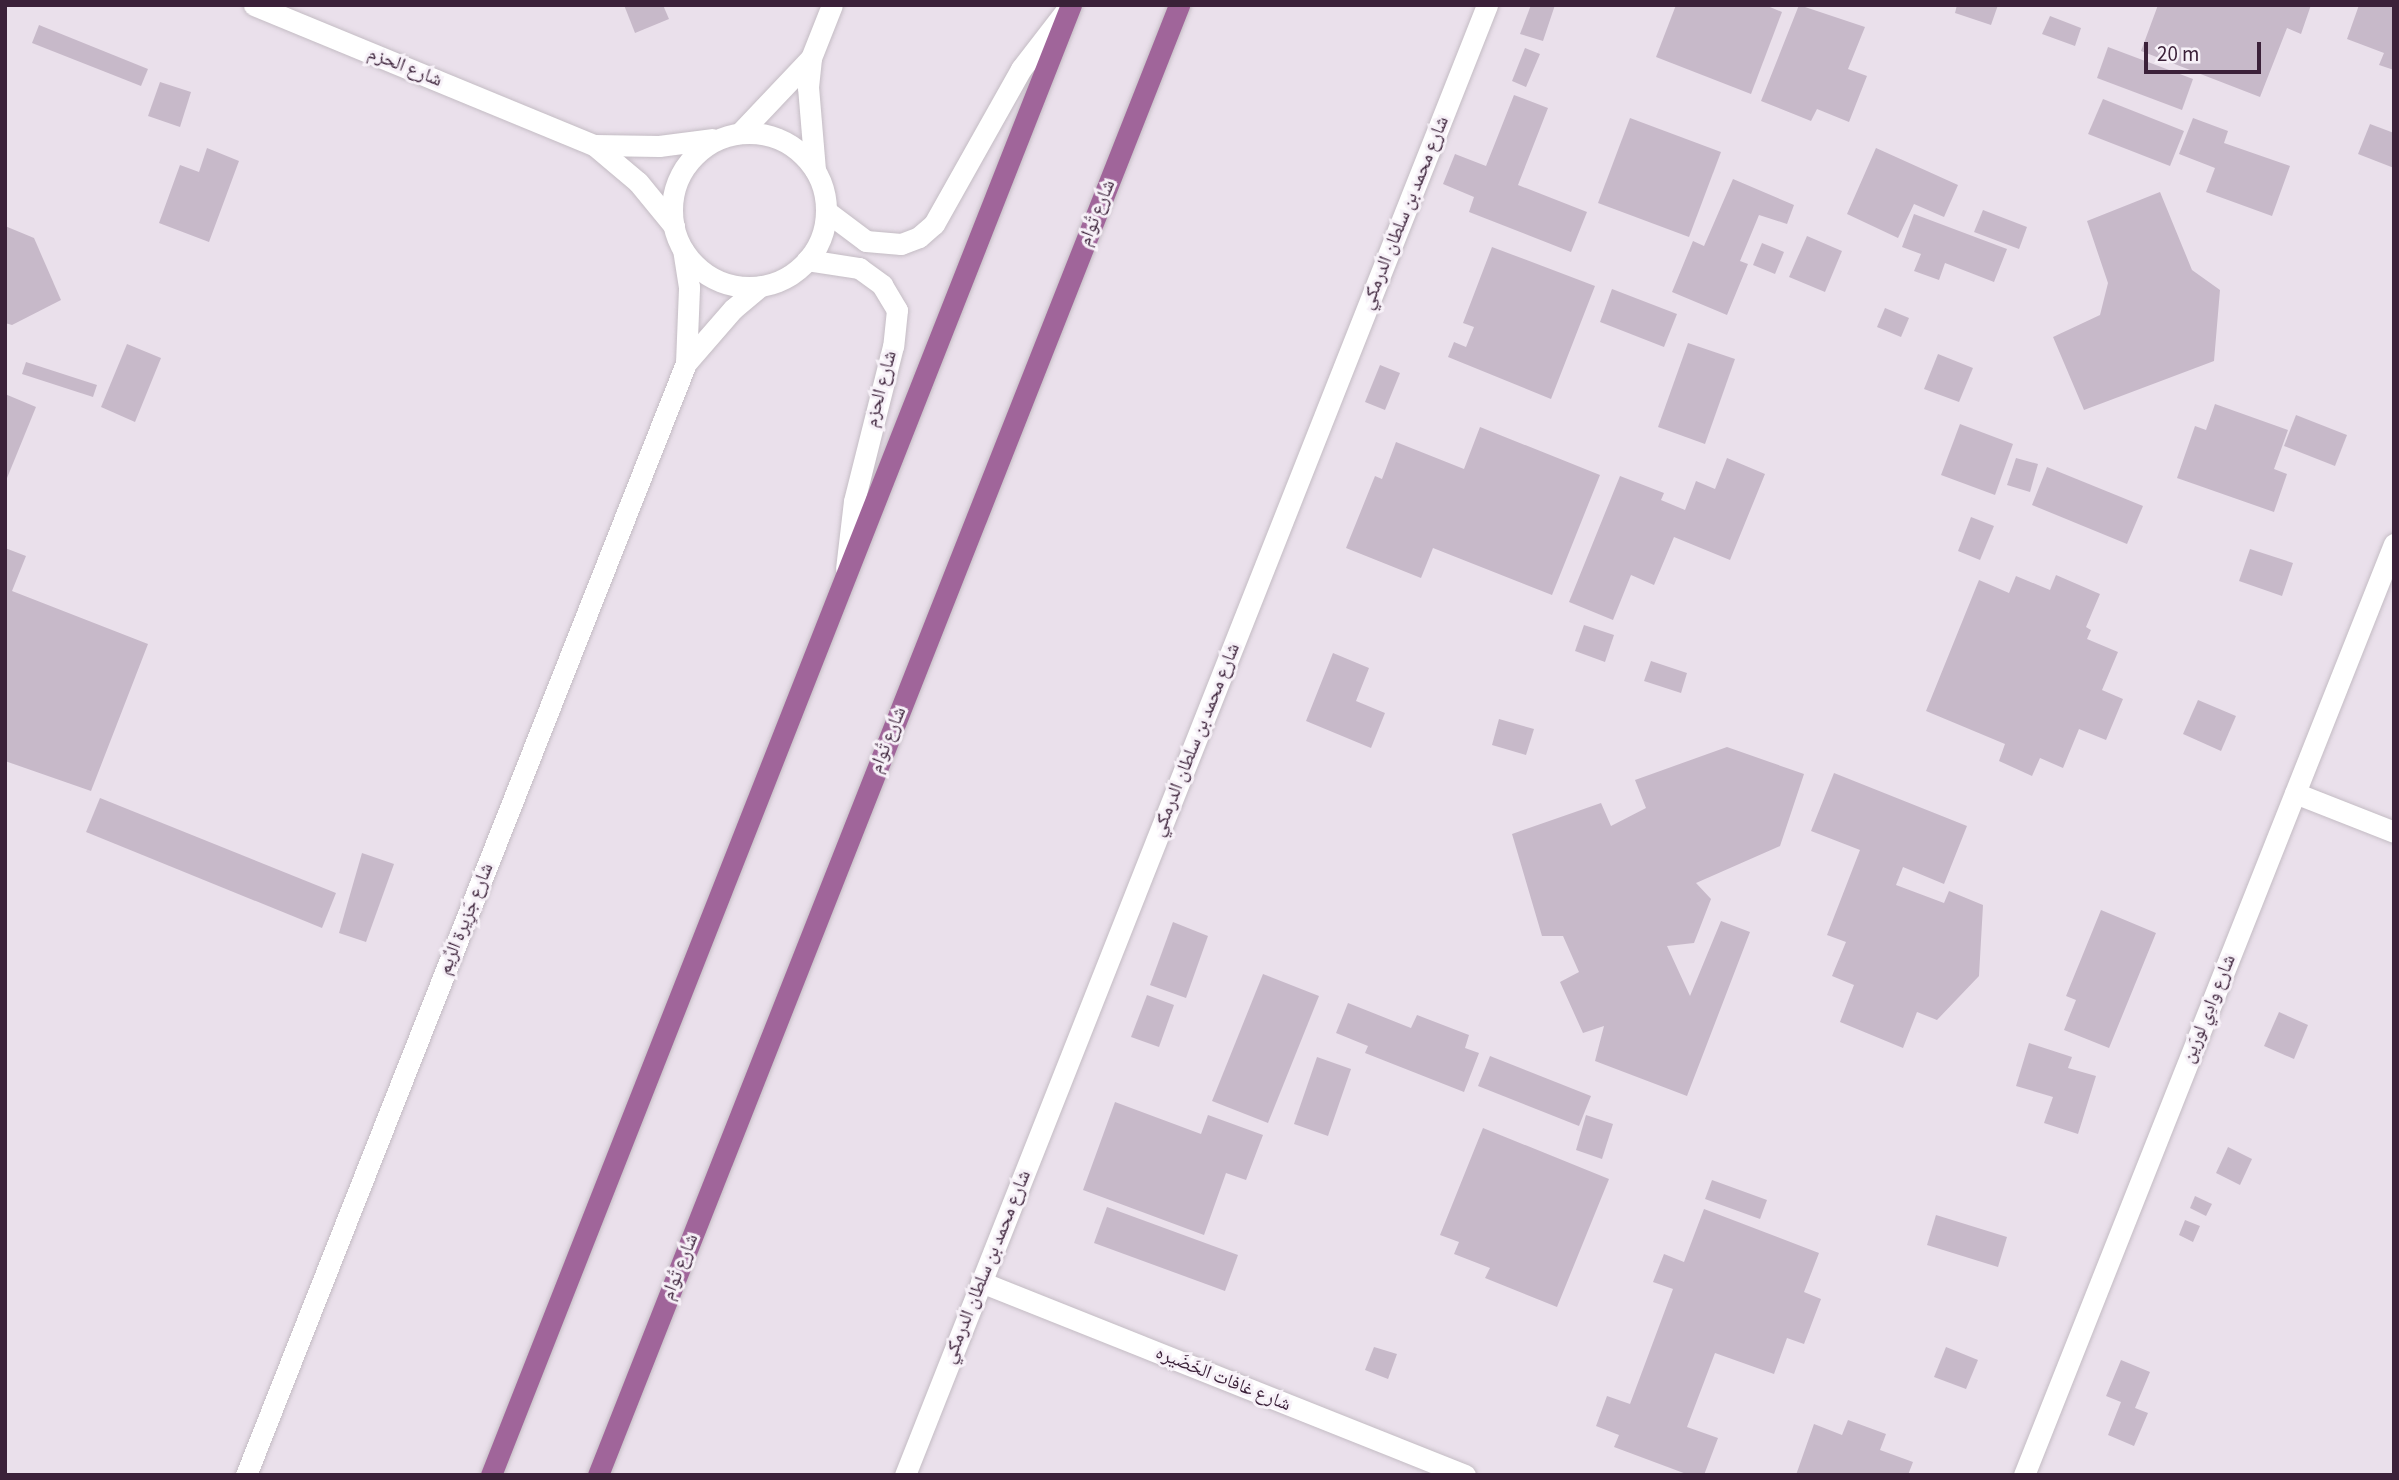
<!DOCTYPE html>
<html>
<head>
<meta charset="utf-8">
<style>
  body { margin:0 }
  #map { position:relative; width:2399px; height:1480px; overflow:hidden; background:#eae0eb; font-family:"Source Sans 3","Noto Naskh Arabic",sans-serif }
  div>[style] { position:absolute }
  [style*='--x'] { left:calc(var(--x)*1px); top:calc(var(--y)*1px); width:calc(var(--w)*1px); rotate:calc(var(--a)*1deg) }
  .building>* { inset:0; background:#c7b9c9 }
  .roads { filter:drop-shadow(0 0 2px #c4bcc4) drop-shadow(0 0 2px #c4bcc4) }
  .minor>* { height:21px; margin:-10.5px; padding:0 10.5px; transform-origin:10.5px; border-radius:10.5px; background:#fff }
  .minor>.ring { margin:-10.5px; padding:0; box-sizing:content-box; background:none; border:21px solid #fff; border-radius:50% }
  .major>* { height:21px; margin:-10.5px; padding:0 10.5px; transform-origin:10.5px; border-radius:10.5px; background:#a0659a }
  span { translate:-50% -50%; white-space:nowrap; text-align:center; line-height:1.15; -webkit-text-stroke:6px #f7f1f8; paint-order:stroke }
  .street-label { font-size:19px; color:#3b2139 }
  .frame { position:absolute; inset:0; border:7px solid #3b2139; pointer-events:none }
  .scale { position:absolute; left:2144px; top:42px; width:117px; height:32px; box-sizing:border-box; border:4px solid #3b2139; border-top:0; padding-left:9px; font-size:21px; line-height:24px; white-space:nowrap; color:#3b2139; -webkit-text-stroke:5px #f7f1f8; paint-order:stroke }
</style>
</head>
<body>
<div id="map">
  <div class="building">
    <i style="clip-path:polygon(624px 5px,663px 5px,669px 19px,635px 33px)"></i>
    <i style="clip-path:polygon(1531px 5px,1555px 5px,1543px 41px,1520px 34px)"></i>
    <i style="clip-path:polygon(1676px 5px,1765px 5px,1782px 12px,1751px 94px,1656px 57px)"></i>
    <i style="clip-path:polygon(1799px 5px,1865px 27px,1848px 69px,1867px 76px,1849px 122px,1817px 109px,1811px 121px,1761px 101px)"></i>
    <i style="clip-path:polygon(1957px 5px,1998px 5px,1991px 25px,1955px 13px)"></i>
    <i style="clip-path:polygon(2158px 5px,2311px 5px,2301px 34px,2287px 28px,2260px 97px,2141px 51px)"></i>
    <i style="clip-path:polygon(2359px 5px,2394px 5px,2394px 70px,2379px 65px,2384px 53px,2347px 39px)"></i>
    <i style="clip-path:polygon(2050px 16px,2081px 28px,2075px 46px,2042px 34px)"></i>
    <i style="clip-path:polygon(39px 25px,148px 69px,141px 86px,32px 43px)"></i>
    <i style="clip-path:polygon(2108px 47px,2193px 79px,2182px 110px,2097px 78px)"></i>
    <i style="clip-path:polygon(1525px 48px,1540px 54px,1526px 87px,1512px 81px)"></i>
    <i style="clip-path:polygon(160px 82px,191px 92px,180px 127px,148px 116px)"></i>
    <i style="clip-path:polygon(1514px 95px,1548px 108px,1518px 185px,1587px 212px,1571px 252px,1469px 212px,1474px 197px,1443px 184px,1455px 154px,1486px 166px)"></i>
    <i style="clip-path:polygon(2103px 99px,2184px 131px,2170px 166px,2088px 134px)"></i>
    <i style="clip-path:polygon(1630px 118px,1721px 152px,1689px 237px,1598px 203px)"></i>
    <i style="clip-path:polygon(2193px 118px,2228px 131px,2224px 143px,2290px 166px,2272px 216px,2206px 192px,2215px 168px,2179px 154px)"></i>
    <i style="clip-path:polygon(2370px 124px,2394px 133px,2394px 168px,2358px 154px)"></i>
    <i style="clip-path:polygon(207px 148px,239px 161px,209px 242px,159px 223px,180px 165px,199px 172px)"></i>
    <i style="clip-path:polygon(1876px 148px,1958px 185px,1944px 217px,1914px 204px,1898px 238px,1847px 214px)"></i>
    <i style="clip-path:polygon(1733px 179px,1794px 205px,1787px 224px,1759px 215px,1740px 261px,1748px 264px,1727px 315px,1672px 292px,1693px 241px,1704px 246px)"></i>
    <i style="clip-path:polygon(2160px 192px,2192px 270px,2220px 290px,2214px 361px,2084px 410px,2053px 337px,2100px 315px,2108px 283px,2087px 221px)"></i>
    <i style="clip-path:polygon(1983px 210px,2027px 227px,2019px 249px,1974px 232px)"></i>
    <i style="clip-path:polygon(1914px 214px,2007px 249px,1994px 282px,1945px 263px,1939px 280px,1914px 271px,1921px 254px,1902px 247px)"></i>
    <i style="clip-path:polygon(5px 226px,34px 238px,61px 300px,12px 325px,5px 323px)"></i>
    <i style="clip-path:polygon(1807px 236px,1842px 251px,1825px 292px,1789px 277px)"></i>
    <i style="clip-path:polygon(1762px 243px,1784px 252px,1775px 274px,1753px 265px)"></i>
    <i style="clip-path:polygon(1492px 247px,1595px 286px,1551px 399px,1448px 357px,1454px 342px,1466px 347px,1474px 327px,1463px 323px)"></i>
    <i style="clip-path:polygon(1612px 289px,1677px 314px,1664px 347px,1600px 322px)"></i>
    <i style="clip-path:polygon(1885px 308px,1909px 318px,1901px 337px,1877px 327px)"></i>
    <i style="clip-path:polygon(1688px 343px,1735px 359px,1705px 444px,1658px 427px)"></i>
    <i style="clip-path:polygon(127px 344px,161px 358px,135px 422px,101px 407px)"></i>
    <i style="clip-path:polygon(1938px 354px,1973px 368px,1959px 402px,1924px 389px)"></i>
    <i style="clip-path:polygon(26px 362px,97px 385px,93px 397px,22px 374px)"></i>
    <i style="clip-path:polygon(1380px 365px,1400px 373px,1385px 410px,1365px 402px)"></i>
    <i style="clip-path:polygon(5px 394px,36px 407px,5px 483px)"></i>
    <i style="clip-path:polygon(2215px 404px,2288px 430px,2274px 469px,2287px 474px,2274px 512px,2177px 478px,2195px 426px,2206px 430px)"></i>
    <i style="clip-path:polygon(2296px 415px,2347px 435px,2335px 466px,2284px 446px)"></i>
    <i style="clip-path:polygon(1960px 424px,2013px 444px,1995px 495px,1941px 475px)"></i>
    <i style="clip-path:polygon(1480px 427px,1600px 475px,1552px 595px,1433px 548px,1421px 578px,1346px 548px,1375px 476px,1382px 479px,1396px 442px,1464px 469px)"></i>
    <i style="clip-path:polygon(1727px 458px,1765px 474px,1730px 560px,1674px 537px,1654px 585px,1631px 575px,1613px 620px,1569px 602px,1620px 476px,1664px 493px,1661px 500px,1685px 510px,1696px 481px,1715px 489px)"></i>
    <i style="clip-path:polygon(2016px 458px,2038px 464px,2030px 492px,2007px 485px)"></i>
    <i style="clip-path:polygon(2047px 467px,2143px 506px,2127px 544px,2032px 505px)"></i>
    <i style="clip-path:polygon(1971px 517px,1994px 526px,1980px 560px,1958px 551px)"></i>
    <i style="clip-path:polygon(5px 548px,26px 556px,12px 591px,148px 644px,91px 791px,5px 761px)"></i>
    <i style="clip-path:polygon(2250px 549px,2293px 563px,2282px 596px,2239px 581px)"></i>
    <i style="clip-path:polygon(2056px 575px,2100px 594px,2086px 627px,2091px 630px,2087px 639px,2118px 652px,2102px 690px,2123px 699px,2106px 740px,2079px 729px,2063px 768px,2040px 758px,2032px 776px,1999px 761px,2005px 744px,1926px 711px,1979px 580px,2009px 593px,2016px 576px,2050px 590px)"></i>
    <i style="clip-path:polygon(1584px 625px,1614px 635px,1605px 662px,1575px 651px)"></i>
    <i style="clip-path:polygon(1333px 653px,1369px 668px,1356px 701px,1385px 713px,1371px 748px,1306px 721px)"></i>
    <i style="clip-path:polygon(1651px 661px,1687px 673px,1681px 693px,1644px 681px)"></i>
    <i style="clip-path:polygon(2198px 700px,2236px 716px,2221px 751px,2183px 734px)"></i>
    <i style="clip-path:polygon(1499px 719px,1534px 729px,1526px 755px,1492px 745px)"></i>
    <i style="clip-path:polygon(1727px 747px,1804px 774px,1780px 846px,1696px 883px,1711px 899px,1694px 943px,1667px 946px,1690px 996px,1721px 921px,1750px 932px,1687px 1096px,1595px 1061px,1604px 1026px,1583px 1033px,1560px 982px,1579px 972px,1563px 936px,1542px 936px,1512px 834px,1601px 803px,1611px 826px,1646px 808px,1635px 780px)"></i>
    <i style="clip-path:polygon(1834px 773px,1967px 826px,1944px 884px,1903px 867px,1896px 885px,1944px 903px,1949px 891px,1983px 905px,1979px 976px,1937px 1020px,1917px 1012px,1903px 1048px,1840px 1022px,1854px 985px,1832px 976px,1846px 942px,1827px 935px,1860px 850px,1811px 831px)"></i>
    <i style="clip-path:polygon(100px 798px,336px 893px,322px 928px,86px 832px)"></i>
    <i style="clip-path:polygon(362px 853px,394px 864px,366px 942px,339px 933px)"></i>
    <i style="clip-path:polygon(2101px 910px,2156px 933px,2109px 1048px,2064px 1030px,2076px 1000px,2066px 996px)"></i>
    <i style="clip-path:polygon(1173px 922px,1208px 936px,1186px 998px,1150px 985px)"></i>
    <i style="clip-path:polygon(1263px 974px,1319px 996px,1268px 1123px,1212px 1101px)"></i>
    <i style="clip-path:polygon(1147px 995px,1174px 1005px,1159px 1047px,1131px 1037px)"></i>
    <i style="clip-path:polygon(1348px 1003px,1411px 1028px,1417px 1015px,1469px 1035px,1465px 1048px,1479px 1053px,1464px 1092px,1365px 1053px,1368px 1046px,1336px 1033px)"></i>
    <i style="clip-path:polygon(2279px 1012px,2308px 1025px,2294px 1059px,2264px 1046px)"></i>
    <i style="clip-path:polygon(2029px 1043px,2072px 1057px,2068px 1068px,2096px 1076px,2078px 1134px,2044px 1123px,2053px 1097px,2016px 1086px)"></i>
    <i style="clip-path:polygon(1490px 1056px,1591px 1096px,1579px 1126px,1478px 1086px)"></i>
    <i style="clip-path:polygon(1317px 1057px,1351px 1069px,1328px 1136px,1294px 1124px)"></i>
    <i style="clip-path:polygon(1115px 1102px,1201px 1134px,1208px 1115px,1263px 1135px,1246px 1180px,1226px 1173px,1204px 1235px,1083px 1190px)"></i>
    <i style="clip-path:polygon(1586px 1115px,1613px 1124px,1602px 1159px,1576px 1150px)"></i>
    <i style="clip-path:polygon(1483px 1128px,1609px 1179px,1557px 1307px,1485px 1278px,1490px 1268px,1454px 1254px,1459px 1242px,1440px 1235px)"></i>
    <i style="clip-path:polygon(2228px 1147px,2252px 1159px,2240px 1185px,2216px 1173px)"></i>
    <i style="clip-path:polygon(1712px 1180px,1767px 1200px,1760px 1219px,1705px 1199px)"></i>
    <i style="clip-path:polygon(2195px 1196px,2212px 1204px,2206px 1216px,2190px 1208px)"></i>
    <i style="clip-path:polygon(1107px 1207px,1238px 1255px,1225px 1291px,1094px 1243px)"></i>
    <i style="clip-path:polygon(1704px 1209px,1819px 1253px,1804px 1292px,1821px 1299px,1804px 1344px,1787px 1338px,1774px 1374px,1715px 1353px,1687px 1427px,1718px 1438px,1704px 1475px,1689px 1475px,1614px 1447px,1619px 1435px,1596px 1426px,1607px 1396px,1630px 1404px,1673px 1289px,1653px 1282px,1664px 1254px,1684px 1262px)"></i>
    <i style="clip-path:polygon(1936px 1215px,2007px 1237px,1998px 1267px,1927px 1245px)"></i>
    <i style="clip-path:polygon(2185px 1220px,2200px 1226px,2193px 1242px,2179px 1235px)"></i>
    <i style="clip-path:polygon(1374px 1347px,1397px 1354px,1388px 1379px,1365px 1370px)"></i>
    <i style="clip-path:polygon(1946px 1347px,1978px 1360px,1966px 1389px,1934px 1377px)"></i>
    <i style="clip-path:polygon(2121px 1360px,2150px 1372px,2135px 1408px,2148px 1413px,2134px 1446px,2108px 1435px,2121px 1402px,2106px 1396px)"></i>
    <i style="clip-path:polygon(1848px 1420px,1886px 1434px,1880px 1450px,1913px 1462px,1908px 1475px,1796px 1475px,1814px 1424px,1842px 1435px)"></i>
  </div>
  <div class="roads">
    <div class="minor">
      <i style="--x:254;--y:5;--w:368;--a:22.4"></i>
      <i style="--x:594;--y:145;--w:57;--a:40.1"></i>
      <i style="--x:638;--y:182;--w:57;--a:50.7"></i>
      <i style="--x:740;--y:133;--w:103;--a:-46.6"></i>
      <i class="ring" style="left:672px;top:133px;width:133px;height:133px"></i>
      <i style="--x:594;--y:145;--w:65;--a:0.9"></i>
      <i style="--x:659;--y:146;--w:53;--a:-7.5"></i>
      <i style="--x:815;--y:170;--w:83;--a:-94.8"></i>
      <i style="--x:808;--y:87;--w:29;--a:-84"></i>
      <i style="--x:811;--y:58;--w:57;--a:-68.4"></i>
      <i style="--x:826;--y:211;--w:50;--a:36.9"></i>
      <i style="--x:866;--y:241;--w:35;--a:5"></i>
      <i style="--x:901;--y:244;--w:19;--a:-21"></i>
      <i style="--x:919;--y:237;--w:20;--a:-41"></i>
      <i style="--x:934;--y:224;--w:178;--a:-60.7"></i>
      <i style="--x:1021;--y:69;--w:78;--a:-52.3"></i>
      <i style="--x:807;--y:260;--w:53;--a:8.7"></i>
      <i style="--x:859;--y:268;--w:29;--a:36"></i>
      <i style="--x:882;--y:285;--w:29;--a:59"></i>
      <i style="--x:897;--y:310;--w:36;--a:96"></i>
      <i style="--x:893;--y:346;--w:160;--a:104.1"></i>
      <i style="--x:854;--y:501;--w:68;--a:96.7"></i>
      <i style="--x:686;--y:363;--w:72;--a:-49"></i>
      <i style="--x:733;--y:309;--w:35;--a:-40"></i>
      <i style="--x:2295;--y:793;--w:106;--a:21.5"></i>
      <i style="--x:981;--y:1282;--w:521;--a:21.74"></i>
      <i style="--x:246;--y:1475;--w:1196;--a:-68.41"></i>
      <i style="--x:686;--y:363;--w:76;--a:-87.7"></i>
      <i style="--x:689;--y:287;--w:37;--a:-99"></i>
      <i style="--x:905;--y:1475;--w:1581;--a:-68.4"></i>
      <i style="--x:2024;--y:1475;--w:1002;--a:-68.33"></i>
    </div>
    <div class="major">
      <i style="--x:491;--y:1475;--w:1580;--a:-68.47"></i>
      <i style="--x:598;--y:1475;--w:1581;--a:-68.43"></i>
    </div>
  </div>
  <div class="street-label">
    <span style="left:405px;top:67px;rotate:22deg">شارع الحزم</span>
    <span style="left:1097px;top:213px;rotate:-68deg">شارع تُوام</span>
    <span style="left:1405px;top:213px;rotate:-68deg">شارع محمد بن سلطان الدرمكي</span>
    <span style="left:881px;top:389px;rotate:-75deg">شارع الحزم</span>
    <span style="left:888px;top:740px;rotate:-68deg">شارع تُوام</span>
    <span style="left:1196px;top:740px;rotate:-68deg">شارع محمد بن سلطان الدرمكي</span>
    <span style="left:466px;top:919px;rotate:-68deg">شارع جَزِيرة الرِّيم</span>
    <span style="left:2209px;top:1009px;rotate:-68deg">شارع وادِي لورَين</span>
    <span style="left:680px;top:1267px;rotate:-68deg">شارع تُوام</span>
    <span style="left:987px;top:1267px;rotate:-68deg">شارع محمد بن سلطان الدرمكي</span>
    <span style="left:1223px;top:1379px;rotate:22deg">شارع غافات الخَضَيره</span>
  </div>
  <div class="frame"></div>
  <div class="scale">20 m</div>
</div>
</body>
</html>
